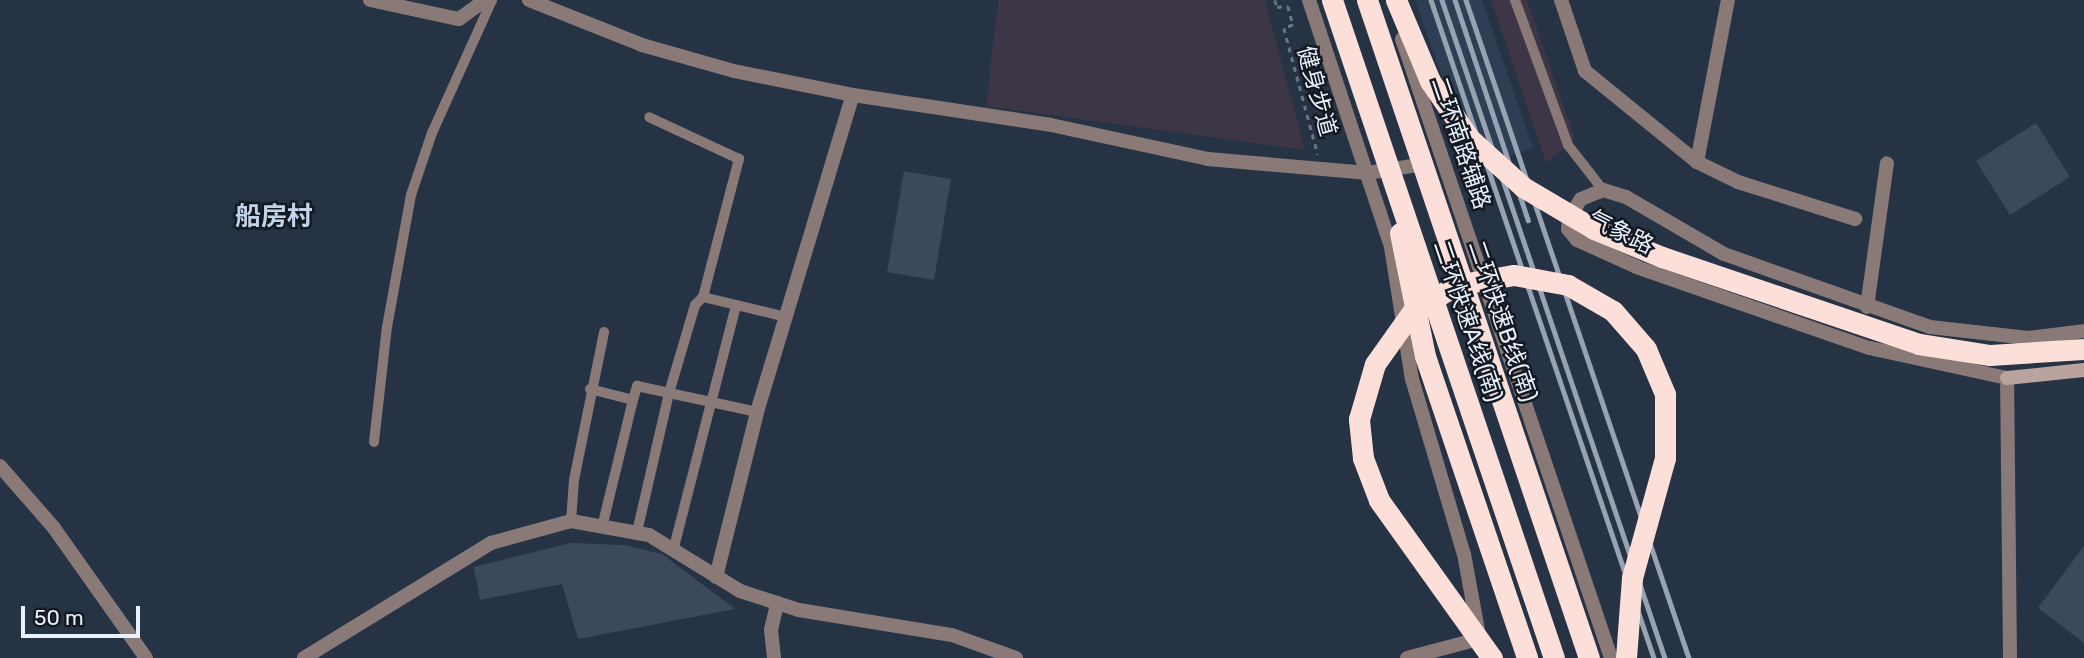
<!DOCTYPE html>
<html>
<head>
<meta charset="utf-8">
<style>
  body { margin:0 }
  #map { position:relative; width:2084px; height:658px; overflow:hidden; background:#263345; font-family:Rubik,"Noto Sans SC",sans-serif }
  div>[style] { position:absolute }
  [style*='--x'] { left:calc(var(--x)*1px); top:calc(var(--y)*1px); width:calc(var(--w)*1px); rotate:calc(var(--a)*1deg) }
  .commercial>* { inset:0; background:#3c3647 }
  .built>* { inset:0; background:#2e3f55 }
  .building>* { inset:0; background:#3c495c }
  .path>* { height:2.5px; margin-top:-1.25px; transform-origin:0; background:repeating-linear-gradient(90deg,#697584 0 5px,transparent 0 10px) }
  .lane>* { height:10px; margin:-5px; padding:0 5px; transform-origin:5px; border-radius:5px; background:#897a77 }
  .street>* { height:14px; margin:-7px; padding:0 7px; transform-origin:7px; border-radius:7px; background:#897a77 }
  .secondary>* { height:14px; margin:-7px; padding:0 7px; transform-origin:7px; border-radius:7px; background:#baa29d }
  .highway>* { height:21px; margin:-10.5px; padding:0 10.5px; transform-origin:10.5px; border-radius:10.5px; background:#fddfd9 }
  .rail>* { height:4.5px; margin:-2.25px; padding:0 2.25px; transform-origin:2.25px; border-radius:2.25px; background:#98a3b1 }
  .highway-bridge>* { height:21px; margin:-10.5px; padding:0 10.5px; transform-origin:10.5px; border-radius:10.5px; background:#fddfd9 }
  span { translate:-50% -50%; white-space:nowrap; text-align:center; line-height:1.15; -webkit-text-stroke:5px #151a22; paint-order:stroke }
  .street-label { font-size:23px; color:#e8f1fc }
  .quarter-label { font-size:26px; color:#c2d2e9; font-weight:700 }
  .scale { position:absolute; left:21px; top:606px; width:119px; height:32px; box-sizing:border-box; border:4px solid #e8f1fc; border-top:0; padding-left:9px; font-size:21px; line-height:24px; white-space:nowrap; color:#e8f1fc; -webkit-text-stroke:5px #151a22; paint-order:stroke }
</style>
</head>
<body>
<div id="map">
  <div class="commercial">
    <i style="clip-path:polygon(998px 0,1265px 0,1305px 150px,986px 106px)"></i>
    <i style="clip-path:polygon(1491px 0,1527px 0,1575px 139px,1546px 163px)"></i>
  </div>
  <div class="built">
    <i style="clip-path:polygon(1415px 0,1482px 0,1533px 148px,1474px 168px)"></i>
  </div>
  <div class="building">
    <i style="clip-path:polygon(2036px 123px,2070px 177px,2010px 215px,1976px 161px)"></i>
    <i style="clip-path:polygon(904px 171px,951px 179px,934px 280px,887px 272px)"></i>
    <i style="clip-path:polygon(571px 543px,624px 545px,662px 554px,735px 609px,578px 639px,562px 584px,480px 600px,474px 567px)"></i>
    <i style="clip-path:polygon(2084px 546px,2084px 643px,2038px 608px)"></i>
  </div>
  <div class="path">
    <i style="--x:1275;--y:0;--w:7;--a:74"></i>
    <i style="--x:1277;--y:7;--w:11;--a:-5"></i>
    <i style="--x:1288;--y:6;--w:20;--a:75"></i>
    <i style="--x:1293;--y:25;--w:9;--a:162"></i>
    <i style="--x:1284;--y:28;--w:131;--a:75"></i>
  </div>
  <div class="lane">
    <i style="--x:1515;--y:0;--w:154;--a:69.9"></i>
    <i style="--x:1568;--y:145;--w:57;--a:52.1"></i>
    <i style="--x:703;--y:297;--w:85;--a:13.5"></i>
    <i style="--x:590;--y:389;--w:44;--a:14.3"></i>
    <i style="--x:633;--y:400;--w:15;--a:-74"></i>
    <i style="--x:637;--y:386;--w:123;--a:12.2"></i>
    <i style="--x:374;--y:442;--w:116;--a:-83.6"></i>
    <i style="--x:387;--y:327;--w:134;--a:-79.7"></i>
    <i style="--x:411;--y:195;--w:65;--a:-71.3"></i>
    <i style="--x:432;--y:133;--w:146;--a:-65.7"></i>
    <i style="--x:571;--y:521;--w:41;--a:-85.8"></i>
    <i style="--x:574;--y:480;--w:151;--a:-78.5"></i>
    <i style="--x:603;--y:523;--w:127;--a:-76.3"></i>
    <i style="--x:637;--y:532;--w:143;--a:-77"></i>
    <i style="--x:669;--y:393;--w:92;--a:-73.5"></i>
    <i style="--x:695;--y:305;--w:11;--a:-45"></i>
    <i style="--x:703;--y:297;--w:143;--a:-75.4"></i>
    <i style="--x:739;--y:159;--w:99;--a:-155"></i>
    <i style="--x:673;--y:551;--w:254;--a:-75.6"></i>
  </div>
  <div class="street">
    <i style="--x:370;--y:0;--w:91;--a:12.1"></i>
    <i style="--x:459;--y:19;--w:32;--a:-36"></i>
    <i style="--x:529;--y:0;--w:122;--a:21.7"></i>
    <i style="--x:642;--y:45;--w:96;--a:15.8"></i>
    <i style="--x:734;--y:71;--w:121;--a:11.4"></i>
    <i style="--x:853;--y:95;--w:200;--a:8.6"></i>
    <i style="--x:1051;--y:125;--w:161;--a:12.2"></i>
    <i style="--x:1208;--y:159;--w:161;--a:5"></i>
    <i style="--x:1368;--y:173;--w:51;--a:-9.1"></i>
    <i style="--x:1309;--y:0;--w:260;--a:71.6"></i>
    <i style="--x:1391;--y:247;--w:134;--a:81"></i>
    <i style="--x:1412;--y:379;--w:183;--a:73.5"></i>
    <i style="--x:1464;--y:554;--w:83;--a:79.6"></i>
    <i style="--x:1561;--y:0;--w:75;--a:71.3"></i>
    <i style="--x:1585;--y:71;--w:144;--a:39.1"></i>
    <i style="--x:1697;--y:162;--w:46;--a:26"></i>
    <i style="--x:1738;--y:182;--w:123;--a:17.5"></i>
    <i style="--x:1402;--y:39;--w:653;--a:71.34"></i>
    <i style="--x:1697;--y:162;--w:165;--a:-79.2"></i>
    <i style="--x:1867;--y:307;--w:145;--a:-82.1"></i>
    <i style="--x:0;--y:466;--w:82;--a:48.9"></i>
    <i style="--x:54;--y:528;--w:159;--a:54.7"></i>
    <i style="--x:716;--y:577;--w:170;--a:-76"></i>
    <i style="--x:757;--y:412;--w:331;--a:-73.2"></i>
    <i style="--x:304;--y:658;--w:220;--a:-31.6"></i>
    <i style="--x:491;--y:543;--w:83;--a:-15.4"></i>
    <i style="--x:571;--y:521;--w:79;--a:10.2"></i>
    <i style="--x:649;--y:535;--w:107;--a:31.6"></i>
    <i style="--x:740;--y:591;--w:62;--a:17.9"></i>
    <i style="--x:799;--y:610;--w:155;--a:9.3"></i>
    <i style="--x:952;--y:635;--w:68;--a:19.8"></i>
    <i style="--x:774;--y:658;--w:28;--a:-96"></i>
    <i style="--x:771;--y:630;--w:28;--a:-77"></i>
    <i style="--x:1407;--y:658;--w:74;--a:-14.8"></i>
    <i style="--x:2010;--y:658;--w:280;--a:-90.6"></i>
    <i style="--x:2007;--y:378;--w:141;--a:-167.7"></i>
    <i style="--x:1869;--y:348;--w:246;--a:-160.8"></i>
    <i style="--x:1637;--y:267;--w:66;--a:-155.8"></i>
    <i style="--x:1577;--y:240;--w:14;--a:-129"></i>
    <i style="--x:1568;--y:229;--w:11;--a:-85"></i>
    <i style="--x:1569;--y:218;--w:22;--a:-58"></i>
    <i style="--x:1581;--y:199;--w:24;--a:-22"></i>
    <i style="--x:1603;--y:190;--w:24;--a:17"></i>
    <i style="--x:1626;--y:197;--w:113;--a:30.2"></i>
    <i style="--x:1724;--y:254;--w:219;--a:19.5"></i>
    <i style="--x:1930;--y:327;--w:99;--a:6.4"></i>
    <i style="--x:2028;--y:338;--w:56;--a:-7.1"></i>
  </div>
  <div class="secondary">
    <i style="--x:2007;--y:378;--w:77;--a:-5.9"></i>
  </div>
  <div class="highway">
    <i style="--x:1367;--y:0;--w:694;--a:71.36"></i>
    <i style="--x:1425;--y:356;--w:319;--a:71.3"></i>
  </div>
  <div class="rail">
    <i style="--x:1431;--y:0;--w:695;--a:71.28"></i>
    <i style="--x:1442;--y:0;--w:695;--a:71.28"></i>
    <i style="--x:1455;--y:0;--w:232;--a:71.6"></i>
    <i style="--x:1466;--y:0;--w:695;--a:71.28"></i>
  </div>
  <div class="highway-bridge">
    <i style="--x:1332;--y:0;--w:694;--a:71.36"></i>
    <i style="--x:1396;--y:0;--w:88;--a:67.2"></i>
    <i style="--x:1430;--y:81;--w:69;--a:55.6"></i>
    <i style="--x:1469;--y:138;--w:73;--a:42.2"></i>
    <i style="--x:1523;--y:187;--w:82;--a:30.6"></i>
    <i style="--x:1594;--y:229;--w:74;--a:22.4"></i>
    <i style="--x:1662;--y:257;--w:271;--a:18.7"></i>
    <i style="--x:1919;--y:344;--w:72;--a:8.8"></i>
    <i style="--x:1990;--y:355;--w:94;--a:-3.7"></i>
    <i style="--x:1400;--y:233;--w:126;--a:78.5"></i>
    <i style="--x:1492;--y:658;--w:194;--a:-125.6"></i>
    <i style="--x:1379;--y:500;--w:45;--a:-110.9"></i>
    <i style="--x:1363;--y:458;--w:39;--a:-96"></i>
    <i style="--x:1359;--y:419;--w:57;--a:-73.8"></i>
    <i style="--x:1375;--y:364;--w:64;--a:-54.6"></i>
    <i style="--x:1412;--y:312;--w:52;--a:-31.5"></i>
    <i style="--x:1456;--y:285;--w:59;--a:-9.8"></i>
    <i style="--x:1514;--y:275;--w:55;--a:10.5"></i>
    <i style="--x:1568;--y:285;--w:52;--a:30"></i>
    <i style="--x:1613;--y:311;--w:50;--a:49"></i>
    <i style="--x:1646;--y:349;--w:49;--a:67.1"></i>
    <i style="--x:1665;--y:394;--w:64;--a:90"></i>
    <i style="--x:1665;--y:458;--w:124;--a:105.4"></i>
    <i style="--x:1632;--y:578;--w:80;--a:94.3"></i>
  </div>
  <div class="street-label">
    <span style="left:1317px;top:91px;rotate:75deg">健身步道</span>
    <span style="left:1461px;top:143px;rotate:71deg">二环南路辅路</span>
    <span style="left:1621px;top:232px;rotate:26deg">气象路</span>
    <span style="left:1468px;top:321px;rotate:71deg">二环快速A线(南)</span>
    <span style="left:1503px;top:321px;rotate:71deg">二环快速B线(南)</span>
  </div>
  <div class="quarter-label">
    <span style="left:274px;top:217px">船房村</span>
  </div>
  <div class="scale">50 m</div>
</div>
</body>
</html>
